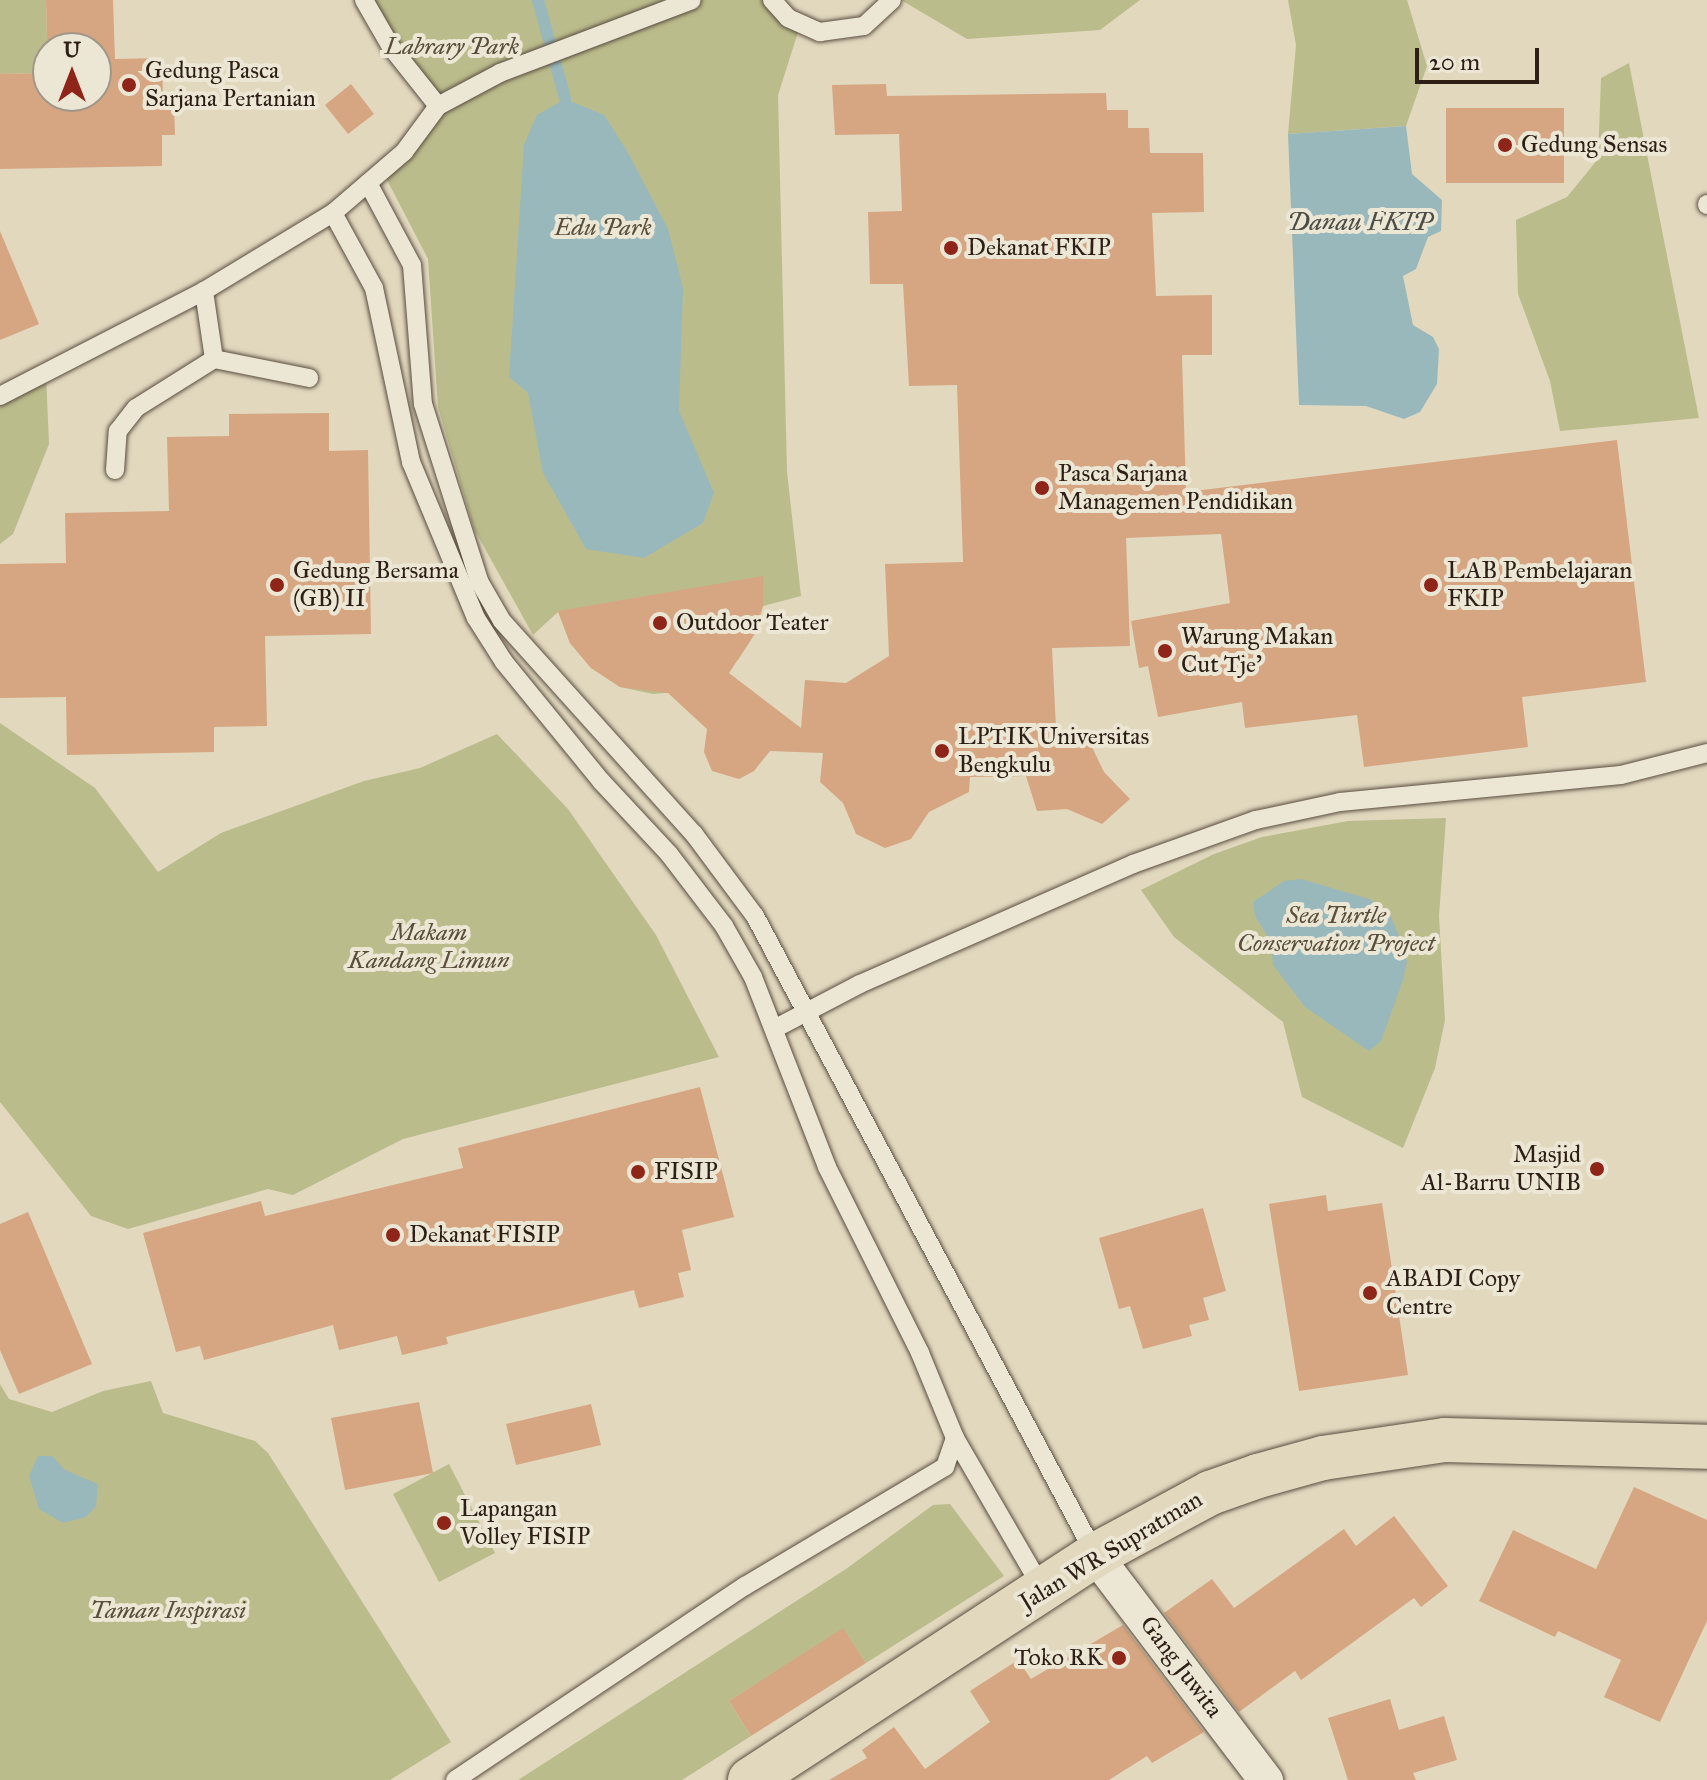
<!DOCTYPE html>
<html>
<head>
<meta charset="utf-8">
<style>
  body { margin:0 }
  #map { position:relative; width:1707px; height:1780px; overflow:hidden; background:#e1d8be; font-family:"IM FELL Great Primer",serif }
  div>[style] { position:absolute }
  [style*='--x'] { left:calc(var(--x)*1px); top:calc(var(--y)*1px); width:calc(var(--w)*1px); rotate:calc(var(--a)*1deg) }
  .green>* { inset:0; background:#bbbc8c }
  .water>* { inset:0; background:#98b8bc }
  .stream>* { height:12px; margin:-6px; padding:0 6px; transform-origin:6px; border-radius:6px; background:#98b8bc }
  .building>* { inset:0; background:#d6a682 }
  .roads { filter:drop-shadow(0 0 2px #5a4d40) drop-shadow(0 0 2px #5a4d40) }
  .lane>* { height:18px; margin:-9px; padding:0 9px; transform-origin:9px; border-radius:9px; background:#ece6d5 }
  .street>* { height:34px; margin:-17px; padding:0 17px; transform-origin:17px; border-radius:17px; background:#ece6d5 }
  .highway>* { height:44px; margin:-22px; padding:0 22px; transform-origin:22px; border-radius:22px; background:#e1d8be }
  .dots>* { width:22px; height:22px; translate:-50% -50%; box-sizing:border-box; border:4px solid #ece6d5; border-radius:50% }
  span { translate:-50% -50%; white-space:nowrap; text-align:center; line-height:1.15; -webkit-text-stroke:8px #ece6d5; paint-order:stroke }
  .park-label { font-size:24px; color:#584e39; font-style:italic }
  .poi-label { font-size:24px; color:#2d1f16 }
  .left { translate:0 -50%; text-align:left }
  .right { translate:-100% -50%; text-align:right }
  .street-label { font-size:24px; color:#2d1f16 }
  .water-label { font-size:26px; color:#4d4d48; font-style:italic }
  .north { position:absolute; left:32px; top:32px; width:80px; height:80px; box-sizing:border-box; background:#ece6d5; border:2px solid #a09689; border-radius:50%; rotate:0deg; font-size:22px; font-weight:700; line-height:32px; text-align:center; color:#2d1f16 }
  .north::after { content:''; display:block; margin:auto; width:28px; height:36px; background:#8f2418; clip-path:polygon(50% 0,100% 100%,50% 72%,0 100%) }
  .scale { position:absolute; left:1415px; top:48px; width:124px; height:36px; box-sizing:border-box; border:4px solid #2d1f16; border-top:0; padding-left:10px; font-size:24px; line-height:28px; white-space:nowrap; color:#2d1f16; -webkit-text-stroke:6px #ece6d5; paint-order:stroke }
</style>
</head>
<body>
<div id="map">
  <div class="green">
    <i style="clip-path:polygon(0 0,46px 0,48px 73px,0 74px)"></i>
    <i style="clip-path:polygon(364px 0,772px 0,800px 26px,778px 95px,787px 472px,801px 596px,763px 606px,754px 635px,738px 660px,714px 679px,686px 691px,653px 694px,620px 687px,591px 668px,570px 643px,558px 612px,533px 635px,474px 529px,438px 407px,428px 259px,385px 176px,438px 106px)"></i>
    <i style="clip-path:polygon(901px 0,1140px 0,1100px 30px,967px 39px)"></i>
    <i style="clip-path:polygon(1288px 0,1407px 0,1427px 66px,1406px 126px,1288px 134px,1296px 45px)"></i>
    <i style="clip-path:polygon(1629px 63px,1699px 418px,1560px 431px,1550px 381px,1518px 294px,1516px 220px,1567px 197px,1598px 159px,1601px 78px)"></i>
    <i style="clip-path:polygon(46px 375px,49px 444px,13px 534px,0 544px,0 396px)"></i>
    <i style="clip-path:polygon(0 723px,95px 788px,158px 872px,221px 833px,364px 781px,420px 768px,497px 734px,568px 809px,656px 935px,719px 1057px,403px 1139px,293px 1195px,268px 1189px,128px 1229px,91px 1216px,0 1102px)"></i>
    <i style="clip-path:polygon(1446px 818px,1439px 916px,1445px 1020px,1435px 1068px,1403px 1148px,1302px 1097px,1283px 1022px,1174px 937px,1141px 890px,1214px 854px,1262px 837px,1348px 821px)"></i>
    <i style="clip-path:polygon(151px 1381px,163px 1413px,255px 1441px,268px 1453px,451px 1742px,390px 1780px,0 1780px,0 1384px,9px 1399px,52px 1412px,103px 1391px)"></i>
    <i style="clip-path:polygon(449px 1464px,495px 1553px,439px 1582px,393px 1494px)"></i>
    <i style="clip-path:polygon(950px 1504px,1004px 1576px,866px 1663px,843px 1629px,729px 1701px,751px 1736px,682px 1780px,518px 1780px,846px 1569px,933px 1505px)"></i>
  </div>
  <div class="water">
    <i style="clip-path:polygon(565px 99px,604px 115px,627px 151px,668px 229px,683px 288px,679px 411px,714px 493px,703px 523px,644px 558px,586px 549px,543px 473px,528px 393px,509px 377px,524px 145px,537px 115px)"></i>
    <i style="clip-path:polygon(1406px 126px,1412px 174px,1442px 200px,1441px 231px,1428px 237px,1416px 269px,1403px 276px,1413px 325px,1433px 337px,1439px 349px,1437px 384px,1420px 412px,1404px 419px,1366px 406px,1299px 405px,1288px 134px)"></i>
    <i style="clip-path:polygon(1301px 879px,1369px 899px,1388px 911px,1398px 933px,1407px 961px,1403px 980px,1381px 1041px,1369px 1051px,1305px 1007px,1273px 965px,1271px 942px,1255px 916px,1253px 902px,1284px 881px)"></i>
    <i style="clip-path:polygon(38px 1456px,52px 1456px,65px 1470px,98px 1484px,96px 1506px,86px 1517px,63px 1523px,39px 1509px,29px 1476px)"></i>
  </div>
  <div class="stream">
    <i style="--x:538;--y:0;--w:102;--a:74.6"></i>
  </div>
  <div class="building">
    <i style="clip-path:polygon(evenodd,46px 0,113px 0,115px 59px,162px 58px,163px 101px,174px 101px,175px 135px,162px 135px,162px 166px,0 169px,0 74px,48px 73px,46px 0,48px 48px,96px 48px,96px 96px,48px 96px,48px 48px)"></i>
    <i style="clip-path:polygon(351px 84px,374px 114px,348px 134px,325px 105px)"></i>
    <i style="clip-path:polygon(886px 84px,887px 96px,1106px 93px,1107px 110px,1128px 110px,1128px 128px,1149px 128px,1150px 153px,1203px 153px,1204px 212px,1152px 213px,1156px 296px,1212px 295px,1212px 355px,1182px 355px,1186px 492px,1617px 440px,1646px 682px,1522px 697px,1528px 747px,1364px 767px,1357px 715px,1245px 728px,1242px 702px,1158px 717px,1148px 666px,1139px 668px,1131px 621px,1230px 603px,1221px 534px,1126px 538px,1130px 646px,1052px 648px,1056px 728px,1091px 745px,1104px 772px,1130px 799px,1102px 824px,1067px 809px,1037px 811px,1026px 776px,970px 777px,969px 792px,929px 812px,911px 839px,885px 848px,856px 834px,843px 803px,820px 782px,823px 753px,770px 751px,754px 771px,739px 779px,712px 771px,704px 752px,707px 729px,668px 693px,620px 687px,591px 668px,570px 643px,558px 611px,763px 576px,763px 606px,754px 635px,729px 673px,801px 728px,805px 680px,846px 683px,889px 656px,885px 564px,963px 562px,957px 385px,909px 386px,903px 284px,870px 284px,868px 212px,902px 211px,899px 134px,835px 135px,832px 85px)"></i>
    <i style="clip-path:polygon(1446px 108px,1564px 108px,1564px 183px,1446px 183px)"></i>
    <i style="clip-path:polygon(0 231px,39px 324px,0 340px)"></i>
    <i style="clip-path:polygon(329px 413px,329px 451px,368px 450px,371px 634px,265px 636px,267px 726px,214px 727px,214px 752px,67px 755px,66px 697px,0 698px,0 564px,66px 563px,65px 513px,169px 511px,167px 437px,229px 436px,229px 414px)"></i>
    <i style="clip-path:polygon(700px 1087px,734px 1217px,682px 1230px,691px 1270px,678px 1273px,684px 1297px,639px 1308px,634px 1290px,446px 1337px,448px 1344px,402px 1355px,397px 1336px,339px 1350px,333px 1325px,204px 1360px,200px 1346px,176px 1352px,143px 1233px,261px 1201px,265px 1216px,463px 1168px,458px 1148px)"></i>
    <i style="clip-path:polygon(1326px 1195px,1328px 1211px,1382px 1203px,1408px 1375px,1299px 1391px,1269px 1204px)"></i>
    <i style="clip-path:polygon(1203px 1208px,1226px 1291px,1203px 1298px,1209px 1320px,1189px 1325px,1192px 1336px,1143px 1349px,1130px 1306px,1119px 1309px,1099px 1238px)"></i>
    <i style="clip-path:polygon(28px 1212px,92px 1364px,19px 1394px,0 1350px,0 1224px)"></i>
    <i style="clip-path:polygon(419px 1402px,433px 1473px,345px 1490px,331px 1418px)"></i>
    <i style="clip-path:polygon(591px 1404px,601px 1445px,516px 1465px,506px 1424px)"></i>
    <i style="clip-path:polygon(1634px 1487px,1707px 1520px,1707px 1621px,1660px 1722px,1604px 1697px,1621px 1660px,1558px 1631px,1555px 1637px,1479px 1601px,1513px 1530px,1596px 1569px)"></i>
    <i style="clip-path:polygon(1394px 1516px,1448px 1586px,1421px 1607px,1414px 1598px,1301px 1680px,1295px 1671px,1239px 1712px,1164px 1613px,1212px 1579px,1234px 1608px,1344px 1529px,1356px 1546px)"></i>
    <i style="clip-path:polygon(1123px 1625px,1204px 1732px,1152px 1763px,1147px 1756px,1109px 1780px,829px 1780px,867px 1758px,862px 1750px,894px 1727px,925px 1769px,990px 1722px,970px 1691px,1018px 1660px,1031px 1679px)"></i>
    <i style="clip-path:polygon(843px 1628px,866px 1663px,751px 1736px,729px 1701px)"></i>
    <i style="clip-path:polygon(1390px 1699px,1399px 1730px,1444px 1716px,1457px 1760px,1413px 1773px,1416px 1780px,1348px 1780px,1328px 1718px)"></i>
  </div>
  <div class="roads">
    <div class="lane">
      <i style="--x:364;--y:0;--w:54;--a:60.1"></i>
      <i style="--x:391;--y:47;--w:75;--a:51.5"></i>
      <i style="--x:772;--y:0;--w:24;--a:48"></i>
      <i style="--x:788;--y:18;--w:35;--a:24"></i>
      <i style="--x:820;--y:32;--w:44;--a:-7.8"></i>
      <i style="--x:864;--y:26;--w:38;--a:-43"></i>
      <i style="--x:368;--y:183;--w:93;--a:61.8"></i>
      <i style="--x:412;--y:265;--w:139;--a:85.5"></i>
      <i style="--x:423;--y:404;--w:186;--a:72.4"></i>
      <i style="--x:479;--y:581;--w:46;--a:60.1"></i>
      <i style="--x:502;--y:621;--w:287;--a:48"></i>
      <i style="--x:694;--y:834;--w:102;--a:53.4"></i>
      <i style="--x:755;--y:916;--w:723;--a:61.95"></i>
      <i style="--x:1707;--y:204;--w:1;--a:90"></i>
      <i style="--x:333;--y:213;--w:85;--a:61.3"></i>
      <i style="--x:374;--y:288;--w:178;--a:78"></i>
      <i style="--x:411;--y:462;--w:169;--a:67.4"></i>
      <i style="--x:476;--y:618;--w:52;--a:57.5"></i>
      <i style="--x:504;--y:662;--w:154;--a:50.8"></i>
      <i style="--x:601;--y:781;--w:100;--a:47"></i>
      <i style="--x:669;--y:854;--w:91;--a:52.6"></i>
      <i style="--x:724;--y:926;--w:59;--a:60.4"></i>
      <i style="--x:753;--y:977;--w:204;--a:68.7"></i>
      <i style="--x:827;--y:1167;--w:208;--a:63.4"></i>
      <i style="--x:920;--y:1353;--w:92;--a:67.6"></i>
      <i style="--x:955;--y:1438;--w:176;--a:59.9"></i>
      <i style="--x:214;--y:359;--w:97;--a:11.3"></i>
      <i style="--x:0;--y:396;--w:229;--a:-27.2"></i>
      <i style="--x:204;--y:291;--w:151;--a:-31.2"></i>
      <i style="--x:333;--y:213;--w:94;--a:-40.7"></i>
      <i style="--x:404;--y:152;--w:57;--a:-53.5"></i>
      <i style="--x:438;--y:106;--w:70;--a:-28"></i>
      <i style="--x:500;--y:73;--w:205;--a:-20.8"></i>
      <i style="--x:115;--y:470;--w:39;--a:-86"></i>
      <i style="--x:118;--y:431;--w:29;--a:-52"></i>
      <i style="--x:136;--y:408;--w:92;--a:-32.1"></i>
      <i style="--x:214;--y:359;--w:69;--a:-98.4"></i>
      <i style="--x:774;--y:1029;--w:97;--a:-27.6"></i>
      <i style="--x:860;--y:984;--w:298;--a:-23.7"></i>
      <i style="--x:1133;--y:864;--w:131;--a:-19.7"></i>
      <i style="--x:1256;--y:820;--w:86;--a:-12.1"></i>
      <i style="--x:1340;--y:802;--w:282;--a:-5.5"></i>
      <i style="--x:1621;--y:775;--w:89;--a:-14.3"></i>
      <i style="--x:455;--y:1780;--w:349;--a:-33.8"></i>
      <i style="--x:745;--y:1586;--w:233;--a:-30.8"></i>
      <i style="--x:945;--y:1467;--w:31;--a:-71"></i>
    </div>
    <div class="street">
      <i style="--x:1095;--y:1555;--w:283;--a:52.8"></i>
    </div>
    <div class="highway">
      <i style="--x:750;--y:1780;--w:412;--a:-33.1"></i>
      <i style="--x:1095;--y:1555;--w:131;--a:-28.3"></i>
      <i style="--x:1210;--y:1493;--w:51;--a:-19.5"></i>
      <i style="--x:1258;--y:1476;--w:67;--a:-15.5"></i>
      <i style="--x:1323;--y:1458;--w:123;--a:-8.4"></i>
      <i style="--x:1445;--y:1440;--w:262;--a:1.5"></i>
    </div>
  </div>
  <div class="dots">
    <i style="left:129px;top:85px;background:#8f2418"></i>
    <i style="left:1505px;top:145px;background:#8f2418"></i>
    <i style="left:951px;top:248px;background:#8f2418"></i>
    <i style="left:1042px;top:488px;background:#8f2418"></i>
    <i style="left:277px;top:585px;background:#8f2418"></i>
    <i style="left:1431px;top:585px;background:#8f2418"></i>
    <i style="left:660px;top:623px;background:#8f2418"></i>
    <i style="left:1165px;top:651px;background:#8f2418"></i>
    <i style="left:942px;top:751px;background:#8f2418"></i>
    <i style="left:1597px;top:1169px;background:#8f2418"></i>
    <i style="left:638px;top:1172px;background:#8f2418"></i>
    <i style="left:393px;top:1235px;background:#8f2418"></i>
    <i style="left:1370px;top:1293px;background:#8f2418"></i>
    <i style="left:444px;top:1523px;background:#8f2418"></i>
    <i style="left:1119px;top:1658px;background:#8f2418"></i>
  </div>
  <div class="park-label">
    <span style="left:452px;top:47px">Labrary Park</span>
    <span style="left:603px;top:228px">Edu Park</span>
    <span style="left:1336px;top:930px">Sea Turtle<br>Conservation Project</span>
    <span style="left:429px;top:947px">Makam<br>Kandang Limun</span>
    <span style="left:168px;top:1611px">Taman Inspirasi</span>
  </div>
  <div class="poi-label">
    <span class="left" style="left:145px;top:85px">Gedung Pasca<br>Sarjana Pertanian</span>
    <span class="left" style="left:1521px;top:145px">Gedung Sensas</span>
    <span class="left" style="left:967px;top:248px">Dekanat FKIP</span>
    <span class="left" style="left:1058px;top:488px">Pasca Sarjana<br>Managemen Pendidikan</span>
    <span class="left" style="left:293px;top:585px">Gedung Bersama<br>(GB) II</span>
    <span class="left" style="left:1447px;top:585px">LAB Pembelajaran<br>FKIP</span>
    <span class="left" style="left:676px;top:623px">Outdoor Teater</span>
    <span class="left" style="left:1181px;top:651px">Warung Makan<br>Cut Tje'</span>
    <span class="left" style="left:958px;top:751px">LPTIK Universitas<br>Bengkulu</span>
    <span class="right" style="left:1581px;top:1169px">Masjid<br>Al-Barru UNIB</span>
    <span class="left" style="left:654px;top:1172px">FISIP</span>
    <span class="left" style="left:409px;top:1235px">Dekanat FISIP</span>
    <span class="left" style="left:1386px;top:1293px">ABADI Copy<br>Centre</span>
    <span class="left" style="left:460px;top:1523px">Lapangan<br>Volley FISIP</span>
    <span class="right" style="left:1103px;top:1658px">Toko RK</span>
  </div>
  <div class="street-label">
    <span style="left:1111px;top:1551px;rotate:-31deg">Jalan WR Supratman</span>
    <span style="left:1181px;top:1667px;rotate:53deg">Gang Juwita</span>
  </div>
  <div class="water-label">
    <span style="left:1360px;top:222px">Danau FKIP</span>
  </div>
  <div class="north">U</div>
  <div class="scale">20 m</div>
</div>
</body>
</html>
